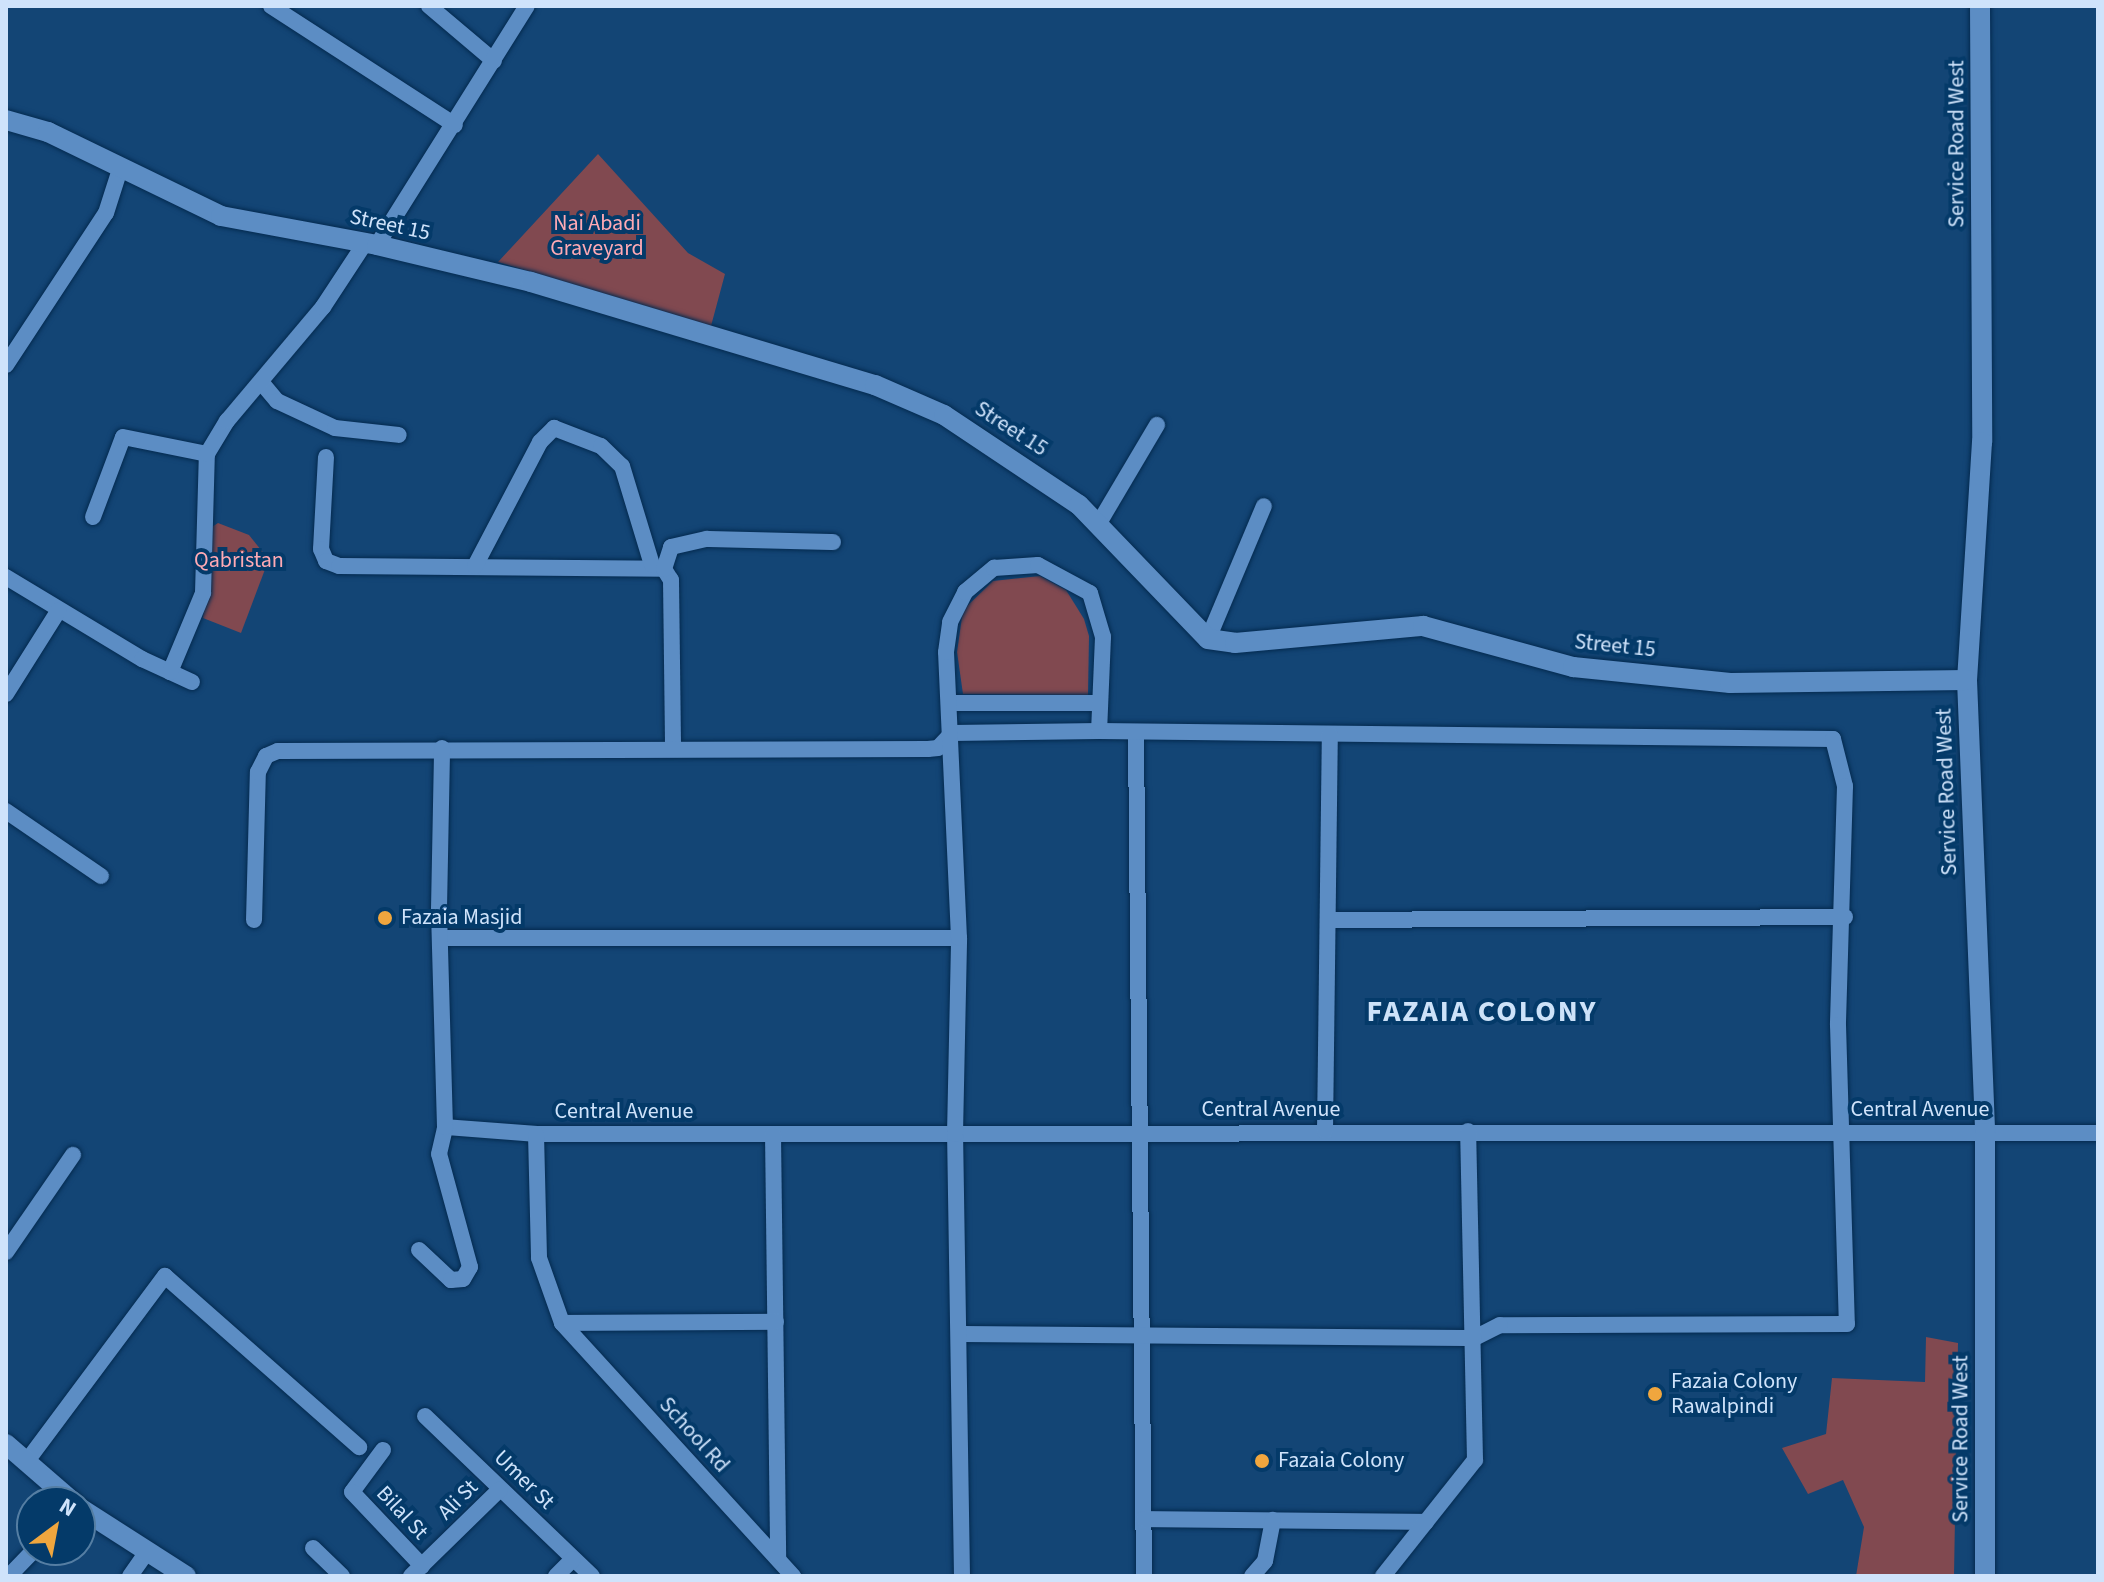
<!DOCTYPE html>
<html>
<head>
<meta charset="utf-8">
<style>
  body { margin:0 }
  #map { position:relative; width:2104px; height:1582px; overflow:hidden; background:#134575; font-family:"Source Sans 3",sans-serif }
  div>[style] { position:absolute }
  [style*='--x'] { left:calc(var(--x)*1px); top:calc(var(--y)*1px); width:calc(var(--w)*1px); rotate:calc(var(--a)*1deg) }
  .green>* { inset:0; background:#814950 }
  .roads { filter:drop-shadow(0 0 2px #042a4f) drop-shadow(0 0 2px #042a4f) }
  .minor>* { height:16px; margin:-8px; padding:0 8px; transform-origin:8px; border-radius:8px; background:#5c8dc4 }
  .tertiary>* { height:20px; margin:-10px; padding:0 10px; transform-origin:10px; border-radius:10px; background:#5c8dc4 }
  .dots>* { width:22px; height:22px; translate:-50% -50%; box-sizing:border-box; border:4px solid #043a69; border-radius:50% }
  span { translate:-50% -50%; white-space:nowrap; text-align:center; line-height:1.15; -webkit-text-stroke:8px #043a69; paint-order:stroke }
  .street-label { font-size:22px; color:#cfe3fb }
  .park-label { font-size:22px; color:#ffaab4 }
  .poi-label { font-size:22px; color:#cfe3fb }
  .left { translate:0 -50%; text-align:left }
  .district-label { font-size:30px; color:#cde2f9; font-weight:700; letter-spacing:2px }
  .frame { position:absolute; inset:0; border:8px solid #cfe3fb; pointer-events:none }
  .north { position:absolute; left:16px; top:1486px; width:80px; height:80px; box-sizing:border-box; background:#043a69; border:2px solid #557ea3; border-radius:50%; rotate:32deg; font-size:22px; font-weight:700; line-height:32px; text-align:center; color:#cfe3fb }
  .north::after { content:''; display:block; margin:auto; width:28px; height:36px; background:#f0a63e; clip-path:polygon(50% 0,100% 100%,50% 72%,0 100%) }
</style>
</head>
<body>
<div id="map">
  <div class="green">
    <i style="clip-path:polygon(598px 154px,688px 253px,725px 274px,711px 326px,498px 262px)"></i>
    <i style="clip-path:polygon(218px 523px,249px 535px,265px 555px,267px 564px,241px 633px,203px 618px,212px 527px)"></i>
    <i style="clip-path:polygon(1040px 576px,1066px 590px,1084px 619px,1089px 636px,1088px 695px,963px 694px,957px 652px,963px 610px,993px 581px)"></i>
    <i style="clip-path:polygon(1926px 1337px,1958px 1343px,1954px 1576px,1856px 1576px,1864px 1527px,1843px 1480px,1808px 1494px,1782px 1448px,1826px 1434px,1832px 1378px,1925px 1382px)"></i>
  </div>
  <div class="roads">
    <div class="minor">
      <i style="--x:271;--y:6;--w:219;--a:32.9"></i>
      <i style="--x:429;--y:6;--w:85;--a:40.2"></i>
      <i style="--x:377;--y:245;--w:282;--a:-57.9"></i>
      <i style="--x:6;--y:365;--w:182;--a:-56.7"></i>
      <i style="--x:106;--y:213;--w:49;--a:-72.3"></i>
      <i style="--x:261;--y:382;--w:25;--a:50"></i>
      <i style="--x:277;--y:401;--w:64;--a:25"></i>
      <i style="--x:335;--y:428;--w:64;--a:6.2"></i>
      <i style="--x:326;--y:457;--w:92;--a:93.1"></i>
      <i style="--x:321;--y:549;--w:13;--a:67"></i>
      <i style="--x:326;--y:561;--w:14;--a:21"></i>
      <i style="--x:339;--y:566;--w:325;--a:0.5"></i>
      <i style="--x:664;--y:569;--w:13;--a:58"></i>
      <i style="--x:671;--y:580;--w:167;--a:89.3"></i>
      <i style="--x:93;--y:517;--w:85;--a:-69.4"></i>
      <i style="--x:123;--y:437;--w:86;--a:11.4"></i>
      <i style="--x:1099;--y:523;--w:114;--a:-59.4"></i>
      <i style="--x:475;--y:566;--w:140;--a:-62.3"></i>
      <i style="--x:540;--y:442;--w:20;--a:-45"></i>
      <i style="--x:554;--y:428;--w:50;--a:21"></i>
      <i style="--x:601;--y:446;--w:29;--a:44"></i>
      <i style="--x:622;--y:466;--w:103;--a:73.1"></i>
      <i style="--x:664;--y:569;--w:23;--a:-72"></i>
      <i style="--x:671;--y:547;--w:37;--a:-13"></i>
      <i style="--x:707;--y:539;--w:126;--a:1.4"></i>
      <i style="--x:6;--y:577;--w:159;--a:31.1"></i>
      <i style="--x:142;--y:659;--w:55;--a:24.7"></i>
      <i style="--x:1208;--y:639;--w:144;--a:-67.2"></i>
      <i style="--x:170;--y:672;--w:86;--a:-67.3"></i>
      <i style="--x:203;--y:593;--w:139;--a:-88.4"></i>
      <i style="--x:207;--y:454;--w:39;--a:-59"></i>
      <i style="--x:227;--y:421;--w:149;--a:-49.9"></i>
      <i style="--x:323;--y:307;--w:77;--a:-56.7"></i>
      <i style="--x:6;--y:694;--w:99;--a:-57.8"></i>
      <i style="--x:949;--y:703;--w:149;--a:0"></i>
      <i style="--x:1136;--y:733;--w:843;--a:89.46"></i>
      <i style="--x:6;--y:811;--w:115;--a:34.4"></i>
      <i style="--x:254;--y:920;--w:148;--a:-88.5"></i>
      <i style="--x:258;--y:772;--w:18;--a:-63"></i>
      <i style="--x:266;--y:756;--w:13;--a:-23"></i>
      <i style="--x:278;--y:751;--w:650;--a:-0.18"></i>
      <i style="--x:928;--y:749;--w:10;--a:-6"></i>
      <i style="--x:938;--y:748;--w:21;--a:-47"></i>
      <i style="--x:952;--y:733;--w:147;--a:-0.8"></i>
      <i style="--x:1099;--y:731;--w:734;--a:0.62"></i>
      <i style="--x:1833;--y:739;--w:49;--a:75.7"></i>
      <i style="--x:1845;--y:786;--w:239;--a:91.7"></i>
      <i style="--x:1838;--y:1025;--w:299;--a:88.3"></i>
      <i style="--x:1847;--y:1324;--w:347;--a:179.8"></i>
      <i style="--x:1500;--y:1325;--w:29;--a:153"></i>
      <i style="--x:1474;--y:1338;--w:512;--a:-179.55"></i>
      <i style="--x:1328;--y:920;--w:517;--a:-0.33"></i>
      <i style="--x:440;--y:938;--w:519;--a:0"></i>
      <i style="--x:445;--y:1127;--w:91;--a:4.4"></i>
      <i style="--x:536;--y:1134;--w:1562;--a:-0.04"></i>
      <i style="--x:1325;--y:1131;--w:397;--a:-89.3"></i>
      <i style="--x:536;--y:1134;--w:124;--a:88.6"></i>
      <i style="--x:539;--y:1258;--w:69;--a:70.5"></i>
      <i style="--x:562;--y:1323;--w:343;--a:47.6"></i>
      <i style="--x:773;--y:1134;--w:425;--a:89.3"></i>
      <i style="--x:419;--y:1250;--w:44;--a:43.2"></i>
      <i style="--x:451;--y:1280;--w:12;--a:-5"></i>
      <i style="--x:463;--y:1279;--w:14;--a:-60"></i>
      <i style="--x:470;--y:1267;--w:117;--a:-105.3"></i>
      <i style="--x:439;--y:1154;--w:28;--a:-77"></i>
      <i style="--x:445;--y:1127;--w:218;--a:-91.6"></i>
      <i style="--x:439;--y:909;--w:161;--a:-88.9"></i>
      <i style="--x:6;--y:1252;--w:118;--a:-55.4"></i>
      <i style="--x:562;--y:1323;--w:214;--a:-0.3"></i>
      <i style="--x:425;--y:1416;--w:231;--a:43.8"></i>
      <i style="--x:383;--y:1450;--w:52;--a:126.4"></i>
      <i style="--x:352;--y:1492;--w:102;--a:46.6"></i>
      <i style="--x:27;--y:1461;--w:231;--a:-53.3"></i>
      <i style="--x:165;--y:1276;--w:259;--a:41.4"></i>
      <i style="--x:1144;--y:1519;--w:282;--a:0.6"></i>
      <i style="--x:313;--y:1548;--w:40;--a:44"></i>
      <i style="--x:9;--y:1576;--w:36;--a:-46"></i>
      <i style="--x:130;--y:1576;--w:28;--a:-55"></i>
      <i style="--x:411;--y:1576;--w:124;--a:-44.3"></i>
      <i style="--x:556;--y:1576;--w:24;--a:-45"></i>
      <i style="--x:962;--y:1576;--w:442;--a:-90.9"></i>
      <i style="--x:955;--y:1134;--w:196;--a:-88.8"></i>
      <i style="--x:959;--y:938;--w:286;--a:-92.6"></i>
      <i style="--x:946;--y:652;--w:30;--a:-82"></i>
      <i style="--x:950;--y:622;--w:34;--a:-63"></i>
      <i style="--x:965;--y:592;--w:38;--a:-40"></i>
      <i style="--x:994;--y:568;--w:44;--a:-3.9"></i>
      <i style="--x:1038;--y:565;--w:59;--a:28.3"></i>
      <i style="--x:1090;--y:593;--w:46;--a:73.5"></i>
      <i style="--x:1103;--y:637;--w:94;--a:92.4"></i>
      <i style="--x:1252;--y:1576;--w:20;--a:-49"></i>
      <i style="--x:1265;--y:1561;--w:42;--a:-79"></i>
      <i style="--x:1383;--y:1576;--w:148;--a:-51.6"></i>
      <i style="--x:1475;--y:1460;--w:329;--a:-91.2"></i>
    </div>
    <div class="tertiary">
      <i style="--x:1980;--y:6;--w:436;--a:89.7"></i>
      <i style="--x:1982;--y:442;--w:238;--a:93.6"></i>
      <i style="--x:1967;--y:680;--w:453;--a:87.7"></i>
      <i style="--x:1985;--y:1133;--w:443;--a:90"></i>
      <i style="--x:6;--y:120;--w:44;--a:15.9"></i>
      <i style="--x:48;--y:132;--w:192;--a:25.9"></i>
      <i style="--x:221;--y:216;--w:159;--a:10.5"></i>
      <i style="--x:377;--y:245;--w:158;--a:13.5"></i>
      <i style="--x:531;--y:282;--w:359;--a:16.7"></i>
      <i style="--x:875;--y:385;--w:75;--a:23.5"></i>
      <i style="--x:944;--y:415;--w:162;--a:33.7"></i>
      <i style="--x:1079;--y:505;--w:186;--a:46.1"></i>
      <i style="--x:1208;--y:639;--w:27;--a:8"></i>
      <i style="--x:1235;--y:643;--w:189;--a:-5.2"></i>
      <i style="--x:1423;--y:626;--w:156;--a:15.3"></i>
      <i style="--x:1573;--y:667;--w:158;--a:5.8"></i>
      <i style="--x:1730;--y:683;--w:237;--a:-0.7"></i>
      <i style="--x:6;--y:1444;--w:89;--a:40.9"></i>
      <i style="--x:80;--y:1508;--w:126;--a:32.7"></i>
    </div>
  </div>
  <div class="dots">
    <i style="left:385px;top:918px;background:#f0a63e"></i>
    <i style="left:1655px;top:1394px;background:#f0a63e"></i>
    <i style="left:1262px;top:1461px;background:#f0a63e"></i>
  </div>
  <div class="street-label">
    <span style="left:1957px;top:144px;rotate:-90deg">Service Road West</span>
    <span style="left:390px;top:225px;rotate:12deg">Street 15</span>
    <span style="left:1011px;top:429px;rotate:33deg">Street 15</span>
    <span style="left:1615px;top:646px;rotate:6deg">Street 15</span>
    <span style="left:1947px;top:792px;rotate:-92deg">Service Road West</span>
    <span style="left:1271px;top:1110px">Central Avenue</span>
    <span style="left:1920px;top:1110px">Central Avenue</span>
    <span style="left:624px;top:1112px">Central Avenue</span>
    <span style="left:694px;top:1435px;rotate:48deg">School Rd</span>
    <span style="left:1961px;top:1439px;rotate:-90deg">Service Road West</span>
    <span style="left:524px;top:1480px;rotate:44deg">Umer St</span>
    <span style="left:458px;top:1500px;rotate:-45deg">Ali St</span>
    <span style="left:402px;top:1513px;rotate:47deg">Bilal St</span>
  </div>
  <div class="park-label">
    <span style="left:597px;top:236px">Nai Abadi<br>Graveyard</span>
    <span style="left:239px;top:561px">Qabristan</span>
  </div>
  <div class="poi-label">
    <span class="left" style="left:401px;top:918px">Fazaia Masjid</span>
    <span class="left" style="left:1671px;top:1394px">Fazaia Colony<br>Rawalpindi</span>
    <span class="left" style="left:1278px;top:1461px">Fazaia Colony</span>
  </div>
  <div class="district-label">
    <span style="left:1482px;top:1012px">FAZAIA COLONY</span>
  </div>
  <div class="frame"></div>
  <div class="north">N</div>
</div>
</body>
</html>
